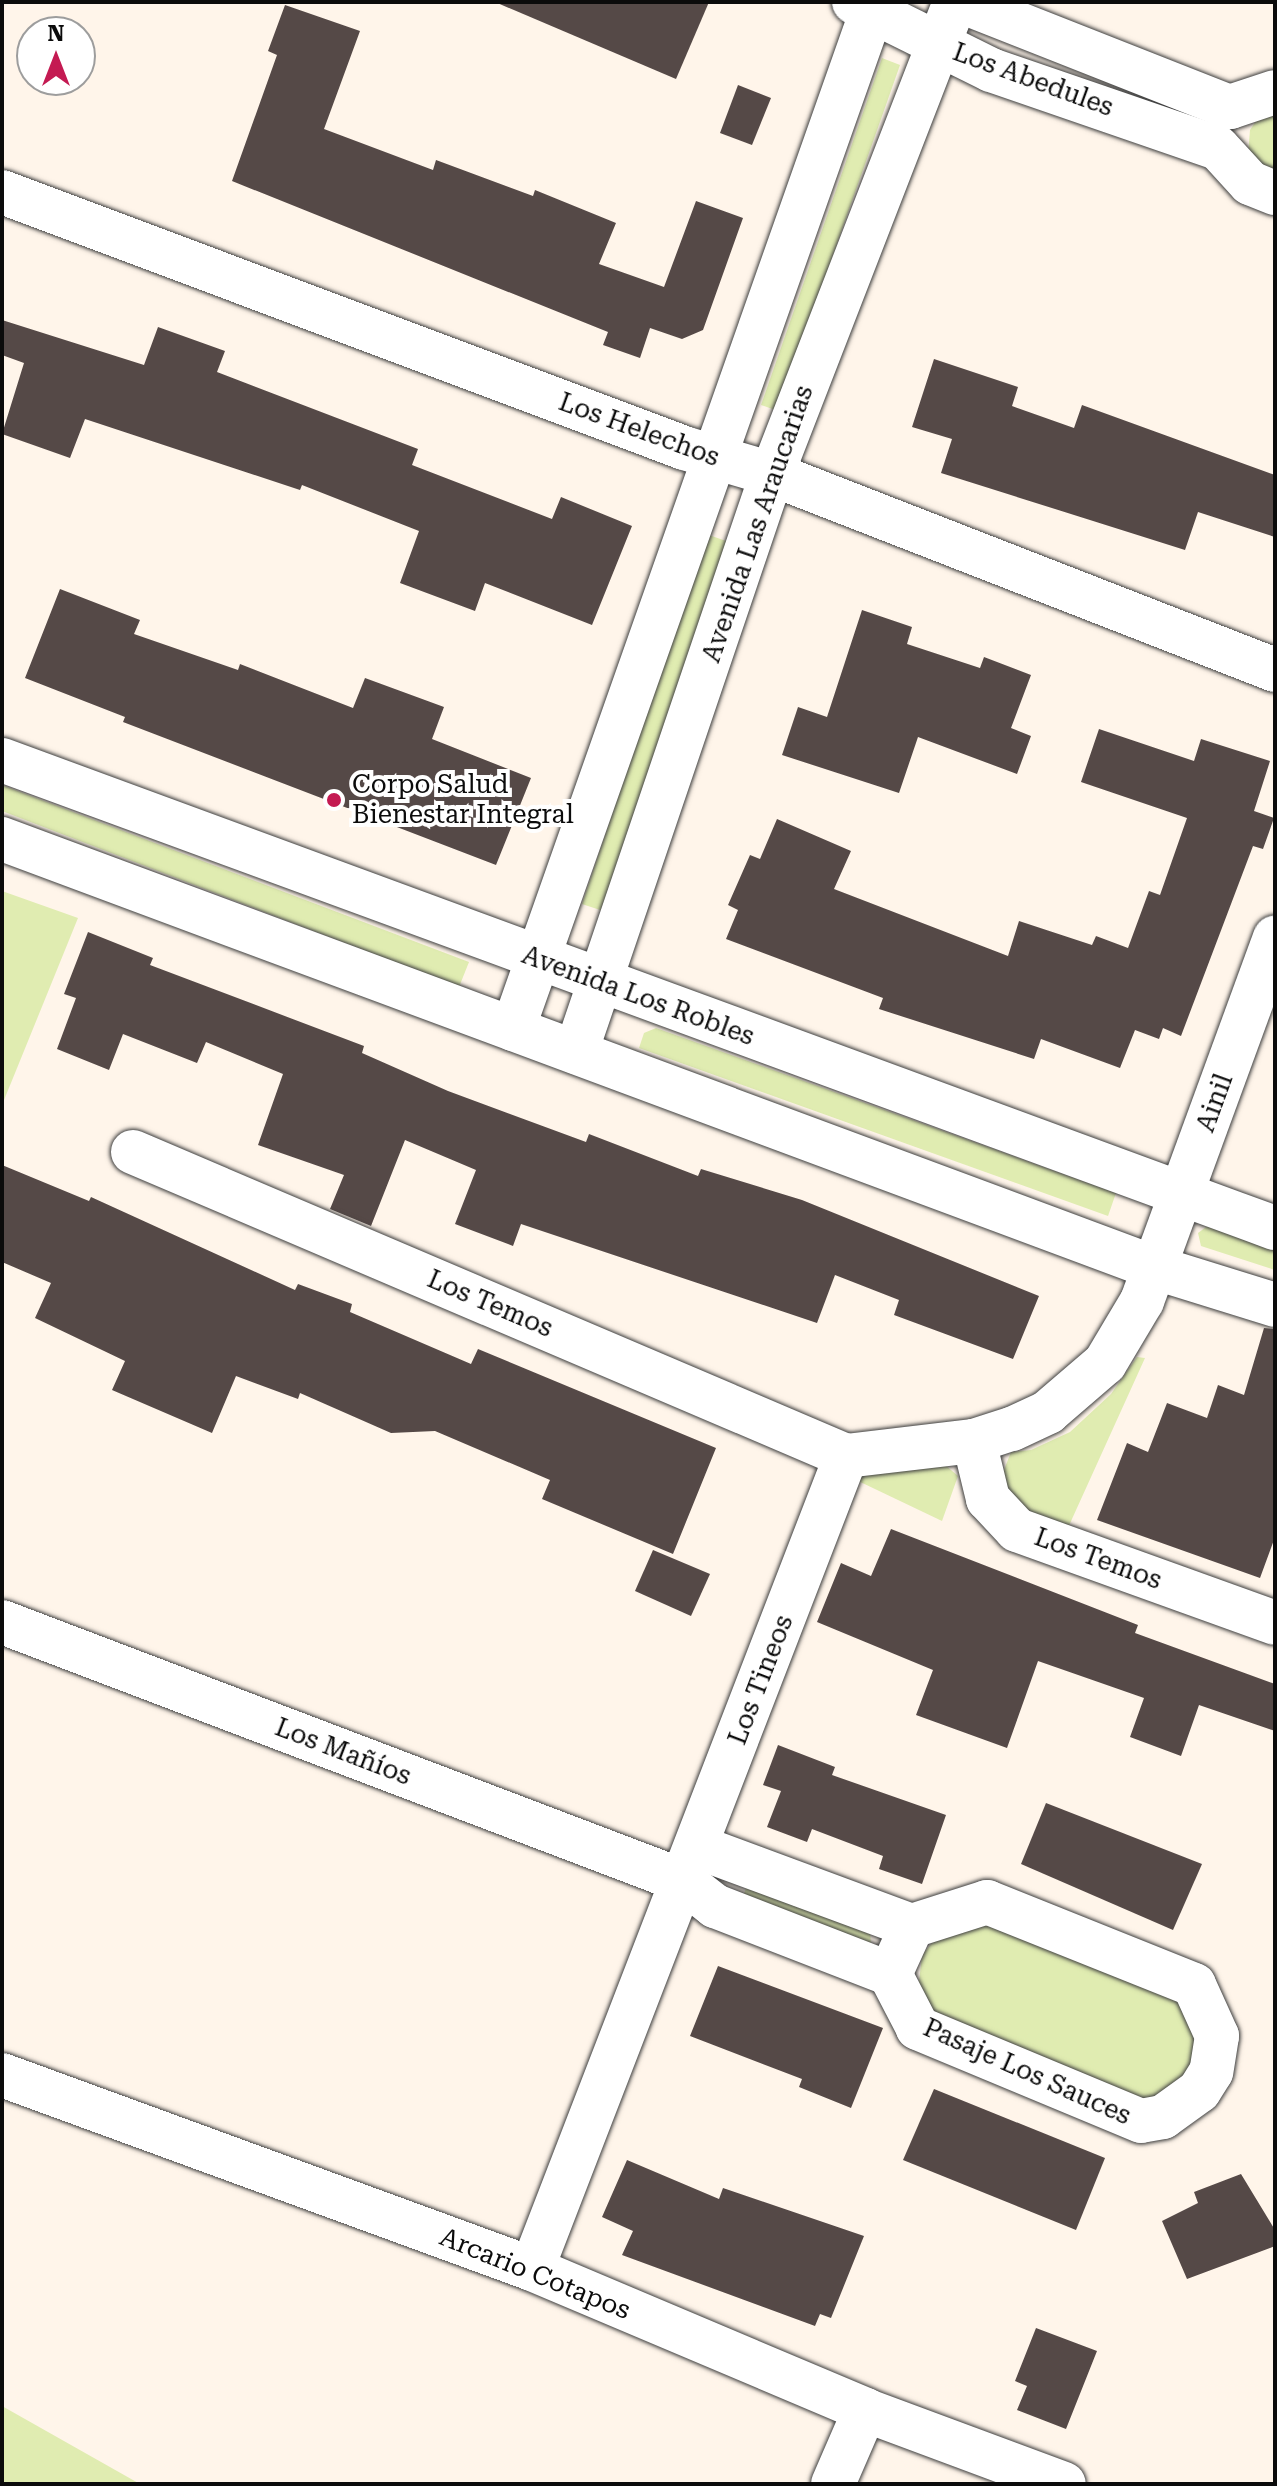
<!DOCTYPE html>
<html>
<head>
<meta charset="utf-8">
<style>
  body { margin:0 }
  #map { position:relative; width:1277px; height:2486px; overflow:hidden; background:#fff5ea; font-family:"Roboto Serif",serif }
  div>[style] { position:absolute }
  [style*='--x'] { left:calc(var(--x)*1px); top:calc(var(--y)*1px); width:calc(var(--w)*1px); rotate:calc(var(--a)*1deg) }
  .green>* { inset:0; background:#e0ecb1 }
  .building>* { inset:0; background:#554947 }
  .roads { filter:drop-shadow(0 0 2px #3e3e3e) drop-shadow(0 0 2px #3e3e3e) }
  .minor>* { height:44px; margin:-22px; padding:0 22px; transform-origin:22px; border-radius:22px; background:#fff }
  .dots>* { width:22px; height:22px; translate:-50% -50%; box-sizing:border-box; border:4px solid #fff; border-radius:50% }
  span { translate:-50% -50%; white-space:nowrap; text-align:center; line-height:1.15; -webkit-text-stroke:8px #fff; paint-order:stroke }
  .street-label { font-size:26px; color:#0b0b0b }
  .poi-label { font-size:26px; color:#0b0b0b }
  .left { translate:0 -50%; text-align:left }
  .frame { position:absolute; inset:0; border:4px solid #0b0b0b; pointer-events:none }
  .north { position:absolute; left:16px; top:16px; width:80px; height:80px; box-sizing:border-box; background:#fff; border:2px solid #9d9d9d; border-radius:50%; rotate:0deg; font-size:22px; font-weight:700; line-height:32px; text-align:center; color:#0b0b0b }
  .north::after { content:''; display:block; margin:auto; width:28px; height:36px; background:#c41a52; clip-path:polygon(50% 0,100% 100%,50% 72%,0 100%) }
</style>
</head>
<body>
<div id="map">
  <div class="green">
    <i style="clip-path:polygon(882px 58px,900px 65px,778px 411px,761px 405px)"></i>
    <i style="clip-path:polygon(1275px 110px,1275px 180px,1248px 155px,1250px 130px,1262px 112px)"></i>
    <i style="clip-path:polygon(706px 534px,729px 542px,606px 912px,582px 904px)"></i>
    <i style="clip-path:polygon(2px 785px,469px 962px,459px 987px,2px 811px)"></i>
    <i style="clip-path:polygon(2px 891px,78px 918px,2px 1105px)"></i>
    <i style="clip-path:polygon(656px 1028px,1116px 1193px,1108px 1216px,639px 1048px,644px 1033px)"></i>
    <i style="clip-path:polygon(1210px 1224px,1275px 1245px,1275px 1270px,1201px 1246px,1198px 1233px)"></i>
    <i style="clip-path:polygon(1137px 1357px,1145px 1358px,1067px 1530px,1008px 1503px,1002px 1475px,1011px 1452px,1031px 1450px,1070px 1432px,1111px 1394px)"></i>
    <i style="clip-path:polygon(937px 1458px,958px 1476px,942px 1521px,854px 1479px,870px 1465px)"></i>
    <i style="clip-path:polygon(747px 1885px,870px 1930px,871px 1944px,743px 1897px)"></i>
    <i style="clip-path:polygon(977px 1920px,1192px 2007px,1201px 2031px,1194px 2073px,1161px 2108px,931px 2020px,918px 1991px,922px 1955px,948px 1923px)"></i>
    <i style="clip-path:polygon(2px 2406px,140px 2484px,2px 2484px)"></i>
  </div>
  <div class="building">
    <i style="clip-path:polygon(495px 2px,709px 2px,676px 79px)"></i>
    <i style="clip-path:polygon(285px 5px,360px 31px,324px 129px,433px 170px,436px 160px,533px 196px,535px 190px,616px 223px,599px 264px,664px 287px,696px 201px,743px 218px,703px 330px,682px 339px,650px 328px,640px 358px,603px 345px,608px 332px,232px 181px,277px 55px,268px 51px)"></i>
    <i style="clip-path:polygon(738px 85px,771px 98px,752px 145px,720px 133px)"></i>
    <i style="clip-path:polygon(2px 320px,144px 365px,158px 327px,225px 351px,217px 372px,418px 449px,412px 465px,552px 519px,561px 497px,632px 526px,592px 625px,485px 583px,475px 611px,400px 583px,419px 531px,302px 485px,300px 490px,85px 419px,70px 458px,2px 434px,24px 363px,2px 355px)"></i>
    <i style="clip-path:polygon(934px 359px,1018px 387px,1012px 406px,1074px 428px,1082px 405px,1275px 475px,1275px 537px,1198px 512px,1185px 550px,941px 473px,952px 439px,912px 427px)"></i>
    <i style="clip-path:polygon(60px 589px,140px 620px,134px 634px,238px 670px,240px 664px,353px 708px,365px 678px,444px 707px,432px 739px,531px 778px,496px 865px,123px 722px,125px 717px,25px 678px)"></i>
    <i style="clip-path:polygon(862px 610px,912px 627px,907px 644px,980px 668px,984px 657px,1031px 675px,1011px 728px,1031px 736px,1017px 774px,918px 737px,899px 793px,782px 755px,798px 707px,827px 717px)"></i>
    <i style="clip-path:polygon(1099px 729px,1194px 761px,1201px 739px,1270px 761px,1254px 811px,1274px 818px,1263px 849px,1253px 846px,1181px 1036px,1163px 1028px,1159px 1039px,1135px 1030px,1120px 1068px,1041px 1039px,1034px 1059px,879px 1009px,883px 998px,726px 939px,738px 910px,728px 905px,750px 855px,760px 859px,777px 819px,851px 851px,834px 889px,1008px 956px,1019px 921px,1092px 945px,1096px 936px,1128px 948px,1149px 891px,1160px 895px,1187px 818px,1081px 782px)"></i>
    <i style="clip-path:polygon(88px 932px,153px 958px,150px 965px,364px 1046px,362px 1053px,448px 1091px,586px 1142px,589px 1134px,698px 1176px,701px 1169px,802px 1200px,1039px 1296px,1013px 1359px,894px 1315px,899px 1300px,835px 1275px,817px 1323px,521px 1224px,513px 1246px,455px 1224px,476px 1170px,405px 1140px,371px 1226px,330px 1209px,344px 1175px,258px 1145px,283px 1074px,206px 1042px,197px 1063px,123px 1034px,109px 1070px,57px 1049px,76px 998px,64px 994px)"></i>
    <i style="clip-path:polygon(2px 1165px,89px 1201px,91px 1197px,295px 1290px,298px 1284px,352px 1304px,350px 1312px,471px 1364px,478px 1349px,716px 1448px,673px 1554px,542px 1499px,550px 1480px,435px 1431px,391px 1433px,300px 1393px,298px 1399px,236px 1376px,212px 1433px,112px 1390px,125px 1361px,35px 1318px,51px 1283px,2px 1262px)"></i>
    <i style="clip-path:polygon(1264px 1328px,1275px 1329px,1275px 1537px,1260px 1578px,1097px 1520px,1127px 1443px,1148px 1452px,1167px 1403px,1207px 1418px,1218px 1385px,1244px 1395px)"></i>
    <i style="clip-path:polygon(891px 1529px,1138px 1625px,1135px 1633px,1275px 1684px,1275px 1731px,1199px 1705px,1181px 1756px,1130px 1737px,1144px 1698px,1038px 1661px,1007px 1748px,916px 1715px,933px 1670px,817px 1622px,841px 1563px,871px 1576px)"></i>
    <i style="clip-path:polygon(653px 1550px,710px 1574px,691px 1616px,635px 1591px)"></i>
    <i style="clip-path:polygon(778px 1745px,835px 1767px,832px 1775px,946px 1815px,922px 1884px,879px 1869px,883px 1856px,812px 1829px,807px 1842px,767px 1827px,781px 1791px,763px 1785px)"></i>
    <i style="clip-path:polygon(1046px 1803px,1202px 1864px,1173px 1930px,1021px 1864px)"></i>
    <i style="clip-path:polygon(718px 1966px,883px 2028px,851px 2108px,799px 2087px,802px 2079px,690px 2036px)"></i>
    <i style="clip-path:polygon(934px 2089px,1105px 2158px,1076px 2230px,903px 2160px)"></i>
    <i style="clip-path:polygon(627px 2160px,719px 2199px,723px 2188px,864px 2236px,831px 2318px,820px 2314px,815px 2326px,622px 2255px,633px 2231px,602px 2217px)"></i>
    <i style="clip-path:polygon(1241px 2174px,1275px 2230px,1275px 2246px,1187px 2279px,1162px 2221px,1198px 2203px,1194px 2192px)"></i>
    <i style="clip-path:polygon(1036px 2328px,1097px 2351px,1066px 2429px,1017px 2410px,1027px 2386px,1015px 2381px)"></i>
  </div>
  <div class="roads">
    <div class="minor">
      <i style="--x:854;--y:2;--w:153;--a:26.4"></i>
      <i style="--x:991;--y:70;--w:240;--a:19"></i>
      <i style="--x:1218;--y:148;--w:47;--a:47.6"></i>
      <i style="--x:1250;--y:183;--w:27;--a:22"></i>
      <i style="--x:963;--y:2;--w:287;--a:21.5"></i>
      <i style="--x:1230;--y:107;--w:47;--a:-18.4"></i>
      <i style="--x:2;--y:192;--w:728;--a:20.57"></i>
      <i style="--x:684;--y:448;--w:92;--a:16.5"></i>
      <i style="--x:772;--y:474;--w:540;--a:21.29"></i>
      <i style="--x:2;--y:760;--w:1356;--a:20.19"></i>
      <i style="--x:2;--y:839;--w:1228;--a:20.4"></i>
      <i style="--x:1153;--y:1267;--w:128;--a:17.3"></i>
      <i style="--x:513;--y:1029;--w:1089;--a:-70.58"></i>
      <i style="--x:576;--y:1052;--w:610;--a:-71.27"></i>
      <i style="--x:772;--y:474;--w:506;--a:-68.81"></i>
      <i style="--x:133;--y:1152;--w:775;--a:23.09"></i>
      <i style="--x:974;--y:1441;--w:60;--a:76.4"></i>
      <i style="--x:988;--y:1499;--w:42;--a:46.9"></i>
      <i style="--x:1017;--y:1530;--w:274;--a:19.8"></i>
      <i style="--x:2;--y:1622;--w:729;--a:20.82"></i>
      <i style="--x:683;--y:1881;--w:41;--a:38"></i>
      <i style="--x:715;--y:1906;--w:188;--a:21.2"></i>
      <i style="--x:698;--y:1847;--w:228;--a:20.3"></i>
      <i style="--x:987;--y:1902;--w:223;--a:21.8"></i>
      <i style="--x:1194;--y:1985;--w:56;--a:65.7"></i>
      <i style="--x:1217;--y:2036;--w:36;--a:99"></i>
      <i style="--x:1211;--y:2072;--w:22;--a:122"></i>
      <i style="--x:1199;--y:2091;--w:44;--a:144.2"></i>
      <i style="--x:1163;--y:2117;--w:22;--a:170"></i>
      <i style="--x:1141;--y:2121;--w:242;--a:-157.4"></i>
      <i style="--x:918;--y:2028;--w:61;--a:-117.4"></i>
      <i style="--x:890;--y:1974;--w:53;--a:-65.4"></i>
      <i style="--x:912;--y:1926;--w:79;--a:-17.7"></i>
      <i style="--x:2;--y:2075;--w:564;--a:20.1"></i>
      <i style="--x:532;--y:2269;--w:362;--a:22.9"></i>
      <i style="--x:865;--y:2410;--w:212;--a:20.4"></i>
      <i style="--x:532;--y:2269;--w:872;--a:-68.88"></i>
      <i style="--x:846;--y:1456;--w:129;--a:-6.7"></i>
      <i style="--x:974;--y:1441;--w:40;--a:-18"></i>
      <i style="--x:1012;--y:1429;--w:40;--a:-25"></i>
      <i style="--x:1048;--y:1412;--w:75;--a:-40.7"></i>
      <i style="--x:1105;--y:1363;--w:72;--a:-59.2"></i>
      <i style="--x:1142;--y:1301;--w:387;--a:-69.9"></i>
      <i style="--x:833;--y:2484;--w:81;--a:-66.6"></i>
    </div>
  </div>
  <div class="dots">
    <i style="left:334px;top:800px;background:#c41a52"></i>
  </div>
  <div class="street-label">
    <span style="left:1033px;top:80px;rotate:20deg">Los Abedules</span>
    <span style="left:639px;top:430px;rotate:20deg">Los Helechos</span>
    <span style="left:758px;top:524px;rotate:-71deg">Avenida Las Araucarias</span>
    <span style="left:638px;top:996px;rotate:20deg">Avenida Los Robles</span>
    <span style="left:1215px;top:1103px;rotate:-70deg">Ainil</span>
    <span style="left:490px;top:1304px;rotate:23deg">Los Temos</span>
    <span style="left:1098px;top:1559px;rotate:20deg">Los Temos</span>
    <span style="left:761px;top:1680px;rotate:-69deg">Los Tineos</span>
    <span style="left:343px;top:1752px;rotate:21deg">Los Mañíos</span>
    <span style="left:1027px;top:2072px;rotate:24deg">Pasaje Los Sauces</span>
    <span style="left:535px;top:2274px;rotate:22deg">Arcario Cotapos</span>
  </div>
  <div class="poi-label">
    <span class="left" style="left:352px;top:800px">Corpo Salud<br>Bienestar Integral</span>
  </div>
  <div class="frame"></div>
  <div class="north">N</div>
</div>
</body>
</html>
